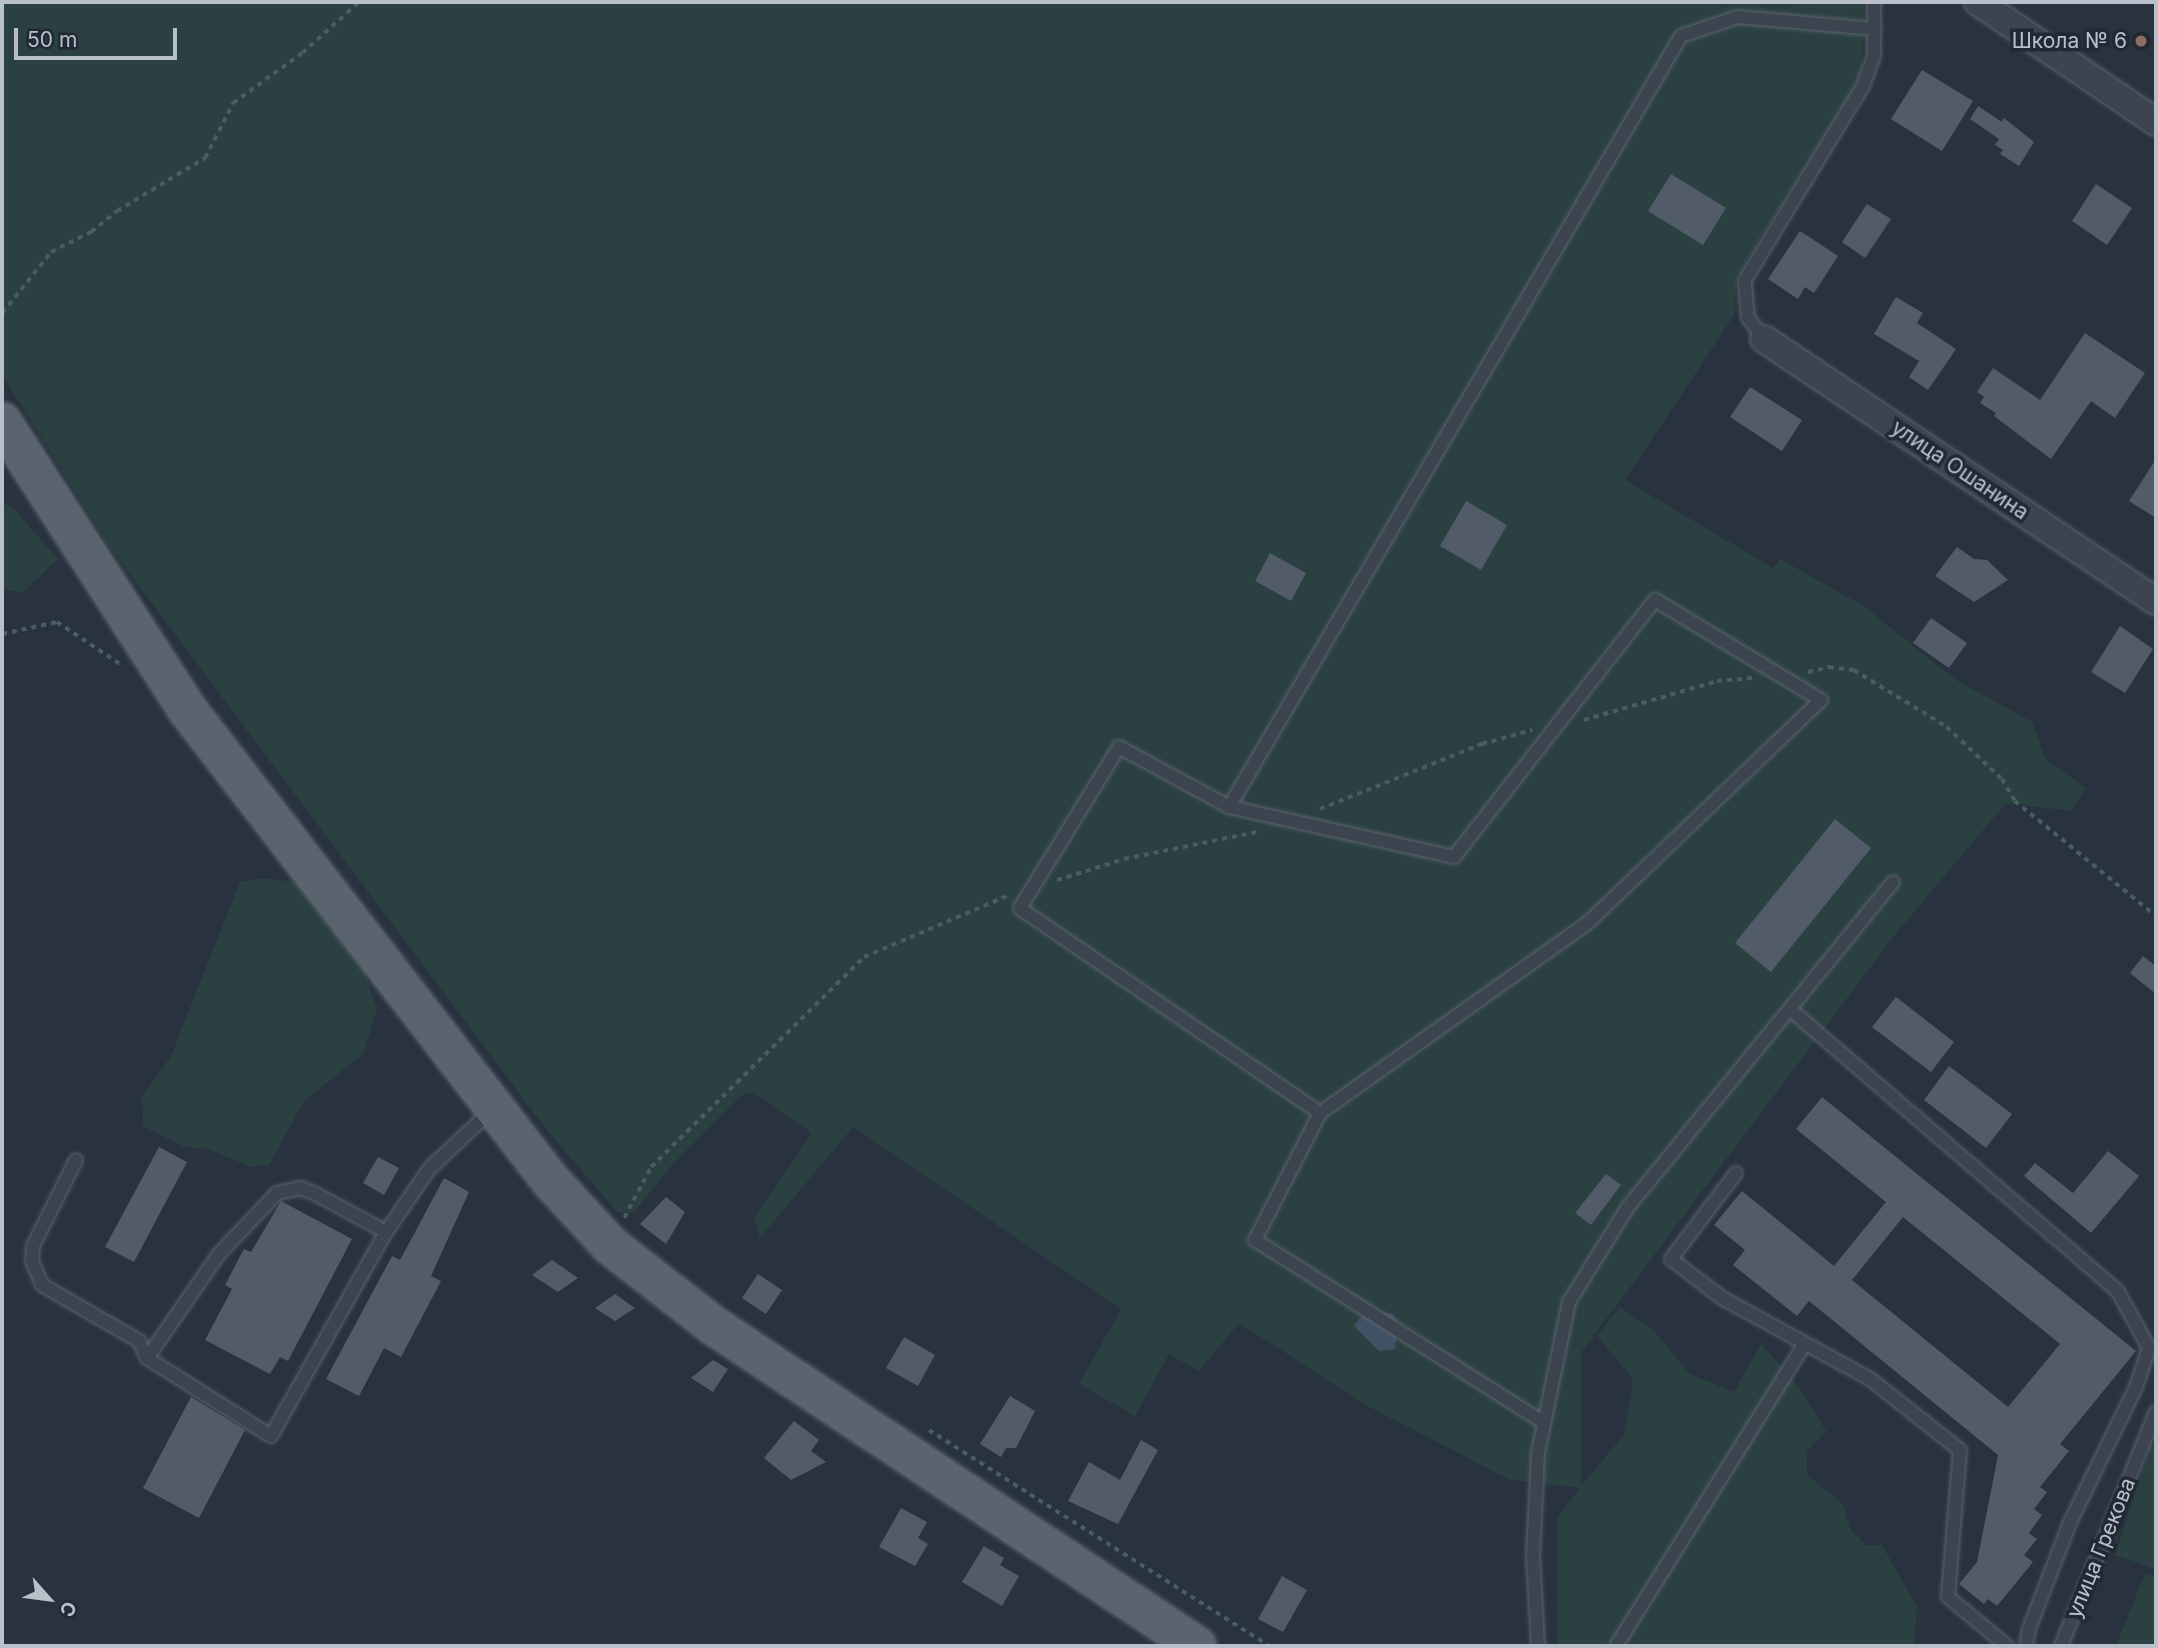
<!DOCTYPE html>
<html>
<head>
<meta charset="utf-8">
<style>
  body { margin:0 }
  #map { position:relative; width:2158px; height:1648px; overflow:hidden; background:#28333f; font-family:Inter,sans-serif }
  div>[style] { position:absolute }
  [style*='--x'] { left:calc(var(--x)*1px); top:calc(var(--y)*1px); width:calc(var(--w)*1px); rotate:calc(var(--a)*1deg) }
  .green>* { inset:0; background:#2b4041 }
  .water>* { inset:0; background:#405166 }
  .building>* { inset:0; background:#525c69 }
  .path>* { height:3.5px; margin-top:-1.75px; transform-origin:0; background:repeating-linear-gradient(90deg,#4a5d5f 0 5px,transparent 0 10px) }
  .roads { filter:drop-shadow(0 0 2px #5a636c) drop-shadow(0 0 2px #5a636c) }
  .lane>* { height:12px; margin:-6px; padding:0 6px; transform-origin:6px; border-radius:6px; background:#3c454f }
  .street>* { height:26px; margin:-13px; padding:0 13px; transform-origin:13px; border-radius:13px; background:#3c454f }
  .primary>* { height:38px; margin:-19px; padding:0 19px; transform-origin:19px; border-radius:19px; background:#5a646f }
  .dots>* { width:19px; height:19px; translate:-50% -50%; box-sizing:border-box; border:4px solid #212a34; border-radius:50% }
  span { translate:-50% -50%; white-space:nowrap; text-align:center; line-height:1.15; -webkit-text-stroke:7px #212a34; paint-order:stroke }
  .poi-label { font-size:21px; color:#b9c0c9 }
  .right { translate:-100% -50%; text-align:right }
  .street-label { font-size:21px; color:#b9c0c9 }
  .frame { position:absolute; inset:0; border:4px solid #b9c0c9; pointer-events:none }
  .north { position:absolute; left:14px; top:1564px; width:70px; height:70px; -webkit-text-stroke:5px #212a34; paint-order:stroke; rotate:118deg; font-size:19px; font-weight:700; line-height:28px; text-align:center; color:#b9c0c9 }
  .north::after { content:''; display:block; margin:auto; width:24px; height:32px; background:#b9c0c9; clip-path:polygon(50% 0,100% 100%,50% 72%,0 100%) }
  .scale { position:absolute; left:14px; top:28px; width:163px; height:32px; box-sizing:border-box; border:4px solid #b9c0c9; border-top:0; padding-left:9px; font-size:21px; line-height:24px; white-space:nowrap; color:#b9c0c9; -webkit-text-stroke:5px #212a34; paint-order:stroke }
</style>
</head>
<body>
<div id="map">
  <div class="green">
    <i style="clip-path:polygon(2px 2px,1864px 2px,1862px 67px,1855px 86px,1737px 276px,1734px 315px,1625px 480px,1773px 568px,1780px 559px,1862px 605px,1956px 680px,2032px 722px,2046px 760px,2086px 788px,2071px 811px,2006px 803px,1893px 937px,1582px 1351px,1581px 1486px,1624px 1435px,1633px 1379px,1597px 1336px,1620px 1307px,1654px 1331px,1690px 1374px,1734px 1392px,1761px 1344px,1798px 1385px,1826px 1431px,1807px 1451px,1807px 1475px,1843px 1504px,1850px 1529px,1866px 1545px,1882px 1545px,1917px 1607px,1914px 1646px,1558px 1646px,1558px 1516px,1580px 1488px,1510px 1480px,1366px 1405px,1239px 1323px,1199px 1371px,1169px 1354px,1135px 1416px,1079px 1384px,1121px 1309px,853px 1127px,760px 1238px,754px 1218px,812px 1133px,753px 1092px,742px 1095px,672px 1165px,633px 1213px,617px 1212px,542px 1124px,111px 549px,2px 375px)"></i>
    <i style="clip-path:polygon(2px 502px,14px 509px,58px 559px,23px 592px,2px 590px)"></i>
    <i style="clip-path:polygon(261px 878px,297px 882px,363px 965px,377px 1010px,363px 1054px,304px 1101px,269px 1165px,252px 1167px,208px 1149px,185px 1147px,143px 1126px,142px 1097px,171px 1056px,240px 882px)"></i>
    <i style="clip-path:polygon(2151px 1445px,2156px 1447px,2156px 1569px,2115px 1555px)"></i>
    <i style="clip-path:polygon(2145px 1573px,2156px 1577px,2156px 1646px,2116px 1646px)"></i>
  </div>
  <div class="water">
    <i style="clip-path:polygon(1365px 1310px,1393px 1314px,1398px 1323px,1395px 1349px,1379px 1351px,1354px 1326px)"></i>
  </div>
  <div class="building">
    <i style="clip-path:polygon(1922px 70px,1973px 101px,1942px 151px,1891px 119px)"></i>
    <i style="clip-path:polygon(1978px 106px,2002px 122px,2004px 118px,2034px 142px,2019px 166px,2000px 154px,2003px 150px,1995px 145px,1999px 139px,1970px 119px)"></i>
    <i style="clip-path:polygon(1671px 174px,1726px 208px,1703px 245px,1648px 211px)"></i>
    <i style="clip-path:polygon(2096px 184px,2132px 208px,2107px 245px,2072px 221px)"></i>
    <i style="clip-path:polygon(1867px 204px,1891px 219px,1865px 258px,1842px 242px)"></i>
    <i style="clip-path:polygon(1800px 231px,1838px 256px,1814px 293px,1805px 287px,1798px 299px,1768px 279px)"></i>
    <i style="clip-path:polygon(1896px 297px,1923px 313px,1917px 323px,1956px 349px,1928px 390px,1909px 377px,1919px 361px,1874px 334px)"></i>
    <i style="clip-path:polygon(2085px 333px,2145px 373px,2115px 418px,2091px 401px,2051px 459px,1994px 416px,1996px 413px,1980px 403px,1984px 397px,1977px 392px,1993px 368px,2040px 400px)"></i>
    <i style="clip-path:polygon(1750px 387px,1802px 420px,1782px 451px,1730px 417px)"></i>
    <i style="clip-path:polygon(2156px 459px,2156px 518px,2129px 501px)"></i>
    <i style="clip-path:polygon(1466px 501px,1507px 525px,1481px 570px,1440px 546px)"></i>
    <i style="clip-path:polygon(1957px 547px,1974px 559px,1987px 560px,2008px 580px,1974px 602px,1935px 576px)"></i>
    <i style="clip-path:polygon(1270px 553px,1306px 573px,1291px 601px,1255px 581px)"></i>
    <i style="clip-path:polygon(1931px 618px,1967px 643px,1949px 668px,1913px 643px)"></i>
    <i style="clip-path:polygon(2120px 626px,2153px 649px,2125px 693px,2091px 672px)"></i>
    <i style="clip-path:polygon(1835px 819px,1871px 848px,1771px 972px,1735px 943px)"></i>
    <i style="clip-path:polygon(2143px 956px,2156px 966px,2156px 994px,2130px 973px)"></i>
    <i style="clip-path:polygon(1896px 997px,1954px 1042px,1931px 1072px,1872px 1027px)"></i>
    <i style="clip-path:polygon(1949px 1066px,2012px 1114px,1986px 1148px,1924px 1100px)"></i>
    <i style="clip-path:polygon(evenodd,1822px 1097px,2136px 1351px,2060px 1444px,2069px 1451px,2040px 1487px,2047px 1492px,2034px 1509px,2042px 1515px,2029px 1533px,2037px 1539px,2024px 1555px,2033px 1562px,1997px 1606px,1988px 1599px,1984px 1604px,1959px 1584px,1977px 1562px,1998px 1455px,1809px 1301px,1797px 1316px,1733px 1265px,1745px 1250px,1714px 1225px,1742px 1191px,1834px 1266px,1886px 1202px,1796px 1129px,1822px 1097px,1903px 1217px,2060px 1344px,2008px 1407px,1852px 1280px,1903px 1217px)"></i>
    <i style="clip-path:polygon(159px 1147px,187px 1162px,134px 1262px,105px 1247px)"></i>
    <i style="clip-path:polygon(2108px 1151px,2139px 1176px,2091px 1233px,2024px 1176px,2035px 1163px,2073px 1193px)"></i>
    <i style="clip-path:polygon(378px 1157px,399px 1168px,384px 1195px,363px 1183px)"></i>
    <i style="clip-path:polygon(1606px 1174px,1621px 1185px,1591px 1225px,1575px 1213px)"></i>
    <i style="clip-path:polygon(444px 1178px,469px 1192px,431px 1276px,441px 1281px,401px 1357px,384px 1348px,359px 1396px,326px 1379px,392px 1256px,400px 1260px)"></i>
    <i style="clip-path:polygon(666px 1197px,685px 1212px,666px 1244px,640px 1224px)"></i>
    <i style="clip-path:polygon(281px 1201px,352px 1239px,288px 1361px,280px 1357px,270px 1374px,205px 1340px,232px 1289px,225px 1285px,244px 1249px,251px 1252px)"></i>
    <i style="clip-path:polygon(552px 1260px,578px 1278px,558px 1292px,532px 1275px)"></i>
    <i style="clip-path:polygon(758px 1274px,782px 1290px,766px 1314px,742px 1298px)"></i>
    <i style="clip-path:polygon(615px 1294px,635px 1308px,615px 1321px,595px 1308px)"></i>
    <i style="clip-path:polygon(904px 1337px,935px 1355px,918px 1386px,886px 1368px)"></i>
    <i style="clip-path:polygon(713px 1360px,728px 1369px,713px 1392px,691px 1378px)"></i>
    <i style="clip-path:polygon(1010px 1396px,1035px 1411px,1016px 1448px,1006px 1448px,1001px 1457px,980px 1444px)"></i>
    <i style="clip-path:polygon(191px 1397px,245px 1430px,199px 1518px,143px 1488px)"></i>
    <i style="clip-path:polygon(794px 1421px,819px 1440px,811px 1451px,826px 1462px,791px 1480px,764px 1458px)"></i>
    <i style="clip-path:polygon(1141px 1440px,1158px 1450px,1118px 1524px,1068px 1501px,1089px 1462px,1120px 1480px)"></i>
    <i style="clip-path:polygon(901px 1508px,927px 1522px,918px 1538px,928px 1544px,915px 1566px,879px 1547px)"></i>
    <i style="clip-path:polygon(984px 1546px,1004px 1558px,1000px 1565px,1019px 1576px,1002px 1606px,962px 1582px)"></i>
    <i style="clip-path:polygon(1282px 1576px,1307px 1590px,1283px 1632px,1258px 1619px)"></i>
  </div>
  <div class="path">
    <i style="--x:2;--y:313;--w:78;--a:-51.2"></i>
    <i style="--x:51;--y:252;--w:45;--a:-26.6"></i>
    <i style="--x:91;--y:232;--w:33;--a:-39"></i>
    <i style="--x:117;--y:211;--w:103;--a:-31.1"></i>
    <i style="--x:205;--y:158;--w:62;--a:-63"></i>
    <i style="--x:233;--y:103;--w:85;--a:-35.9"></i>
    <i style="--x:302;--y:53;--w:76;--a:-41.8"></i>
    <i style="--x:2;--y:634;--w:56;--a:-12.3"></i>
    <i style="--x:57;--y:622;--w:76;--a:33.7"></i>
    <i style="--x:1808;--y:672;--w:22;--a:-13"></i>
    <i style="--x:1829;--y:667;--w:25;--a:7"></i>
    <i style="--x:1854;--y:670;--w:109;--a:31.5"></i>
    <i style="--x:1947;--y:727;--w:76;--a:43.4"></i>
    <i style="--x:2002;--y:779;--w:26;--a:59"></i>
    <i style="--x:2015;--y:801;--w:182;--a:39.2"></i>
    <i style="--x:1584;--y:720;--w:139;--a:-16.3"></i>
    <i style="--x:1717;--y:681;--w:35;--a:-5"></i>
    <i style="--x:1320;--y:809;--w:175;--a:-21.9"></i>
    <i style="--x:1482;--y:744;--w:52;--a:-15.6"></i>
    <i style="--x:1057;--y:880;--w:70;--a:-17.4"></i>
    <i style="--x:1124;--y:859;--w:136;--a:-11.5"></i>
    <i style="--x:624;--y:1218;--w:58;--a:-62.1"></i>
    <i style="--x:651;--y:1167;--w:299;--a:-44.6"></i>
    <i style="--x:864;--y:957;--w:155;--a:-23.1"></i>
    <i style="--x:929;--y:1430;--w:403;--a:32.4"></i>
  </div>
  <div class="roads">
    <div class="lane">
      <i style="--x:1764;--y:339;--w:26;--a:-127"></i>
      <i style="--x:1748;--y:318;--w:38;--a:-95"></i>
      <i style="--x:1745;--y:280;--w:227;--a:-58.7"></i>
      <i style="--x:1863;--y:86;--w:33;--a:-70"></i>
      <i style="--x:1874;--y:55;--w:53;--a:-90"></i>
      <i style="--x:1655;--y:600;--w:194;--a:31.1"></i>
      <i style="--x:1821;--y:700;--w:321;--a:136.3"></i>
      <i style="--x:1589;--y:922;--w:330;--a:144.6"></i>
      <i style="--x:1320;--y:1113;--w:363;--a:-145.7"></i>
      <i style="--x:1020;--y:908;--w:189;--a:-58.4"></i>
      <i style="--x:1119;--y:747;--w:125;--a:28.6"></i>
      <i style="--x:1229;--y:807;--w:230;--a:12.5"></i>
      <i style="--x:1454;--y:857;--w:326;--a:-52"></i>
      <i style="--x:1229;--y:807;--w:894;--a:-59.62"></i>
      <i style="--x:1681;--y:36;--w:60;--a:-18.4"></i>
      <i style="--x:1738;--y:17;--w:137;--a:5"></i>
      <i style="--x:1791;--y:1010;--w:430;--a:40.7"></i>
      <i style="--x:2117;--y:1290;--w:66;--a:61.1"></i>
      <i style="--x:2149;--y:1348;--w:41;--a:108.4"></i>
      <i style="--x:2136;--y:1387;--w:148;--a:116"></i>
      <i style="--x:2071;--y:1520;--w:117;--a:111.1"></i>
      <i style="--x:2029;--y:1629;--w:17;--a:100"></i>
      <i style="--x:1320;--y:1113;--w:143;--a:117.1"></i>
      <i style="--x:1255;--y:1240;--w:342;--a:32.3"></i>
      <i style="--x:76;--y:1160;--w:96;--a:116.6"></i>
      <i style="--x:33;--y:1246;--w:15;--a:94"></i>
      <i style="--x:32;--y:1261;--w:26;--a:67"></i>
      <i style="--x:42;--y:1285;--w:112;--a:30"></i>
      <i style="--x:139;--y:1341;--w:19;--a:65"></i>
      <i style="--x:147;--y:1358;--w:146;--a:32.2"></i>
      <i style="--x:271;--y:1436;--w:234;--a:-60.6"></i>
      <i style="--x:386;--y:1232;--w:78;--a:-55.5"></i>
      <i style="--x:430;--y:1168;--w:85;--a:-43.1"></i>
      <i style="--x:1736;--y:1173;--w:108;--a:127.1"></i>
      <i style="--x:1671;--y:1259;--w:64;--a:37.4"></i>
      <i style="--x:1722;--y:1298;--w:169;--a:28.7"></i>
      <i style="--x:1870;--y:1379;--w:115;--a:38.3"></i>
      <i style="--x:1960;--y:1450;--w:147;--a:94.7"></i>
      <i style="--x:1948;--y:1597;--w:77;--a:39.7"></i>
      <i style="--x:147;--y:1358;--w:126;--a:-55.3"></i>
      <i style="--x:219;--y:1254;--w:84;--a:-46.4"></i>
      <i style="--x:277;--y:1193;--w:24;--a:-12"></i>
      <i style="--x:300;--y:1188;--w:15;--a:20"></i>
      <i style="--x:314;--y:1193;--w:82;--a:28.4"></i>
      <i style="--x:1538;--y:1646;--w:90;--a:-93.2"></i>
      <i style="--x:1533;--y:1556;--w:103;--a:-87.2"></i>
      <i style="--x:1538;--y:1453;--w:154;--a:-78.4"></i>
      <i style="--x:1569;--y:1302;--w:112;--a:-58.2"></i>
      <i style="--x:1628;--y:1207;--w:419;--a:-50.8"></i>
      <i style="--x:1616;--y:1646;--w:356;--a:-58"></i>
      <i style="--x:2061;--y:1646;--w:253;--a:-67.9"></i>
    </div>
    <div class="street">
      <i style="--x:1978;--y:2;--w:215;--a:34"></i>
      <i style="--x:1764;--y:339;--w:471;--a:33.8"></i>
    </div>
    <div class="primary">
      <i style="--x:2;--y:422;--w:340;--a:57.2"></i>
      <i style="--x:186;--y:708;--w:596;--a:52.36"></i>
      <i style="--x:550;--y:1180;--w:90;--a:47.3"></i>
      <i style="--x:611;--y:1246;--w:130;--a:37.8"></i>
      <i style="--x:714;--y:1326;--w:579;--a:33.53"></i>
    </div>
  </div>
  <div class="dots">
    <i style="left:2141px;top:41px;background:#8d6e63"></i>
  </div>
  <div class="poi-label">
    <span class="right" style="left:2127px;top:41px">Школа № 6</span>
  </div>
  <div class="street-label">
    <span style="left:1960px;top:470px;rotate:34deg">улица Ошанина</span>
    <span style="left:2101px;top:1548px;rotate:-68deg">улица Грекова</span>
  </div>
  <div class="frame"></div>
  <div class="north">С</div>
  <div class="scale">50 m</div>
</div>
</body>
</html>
